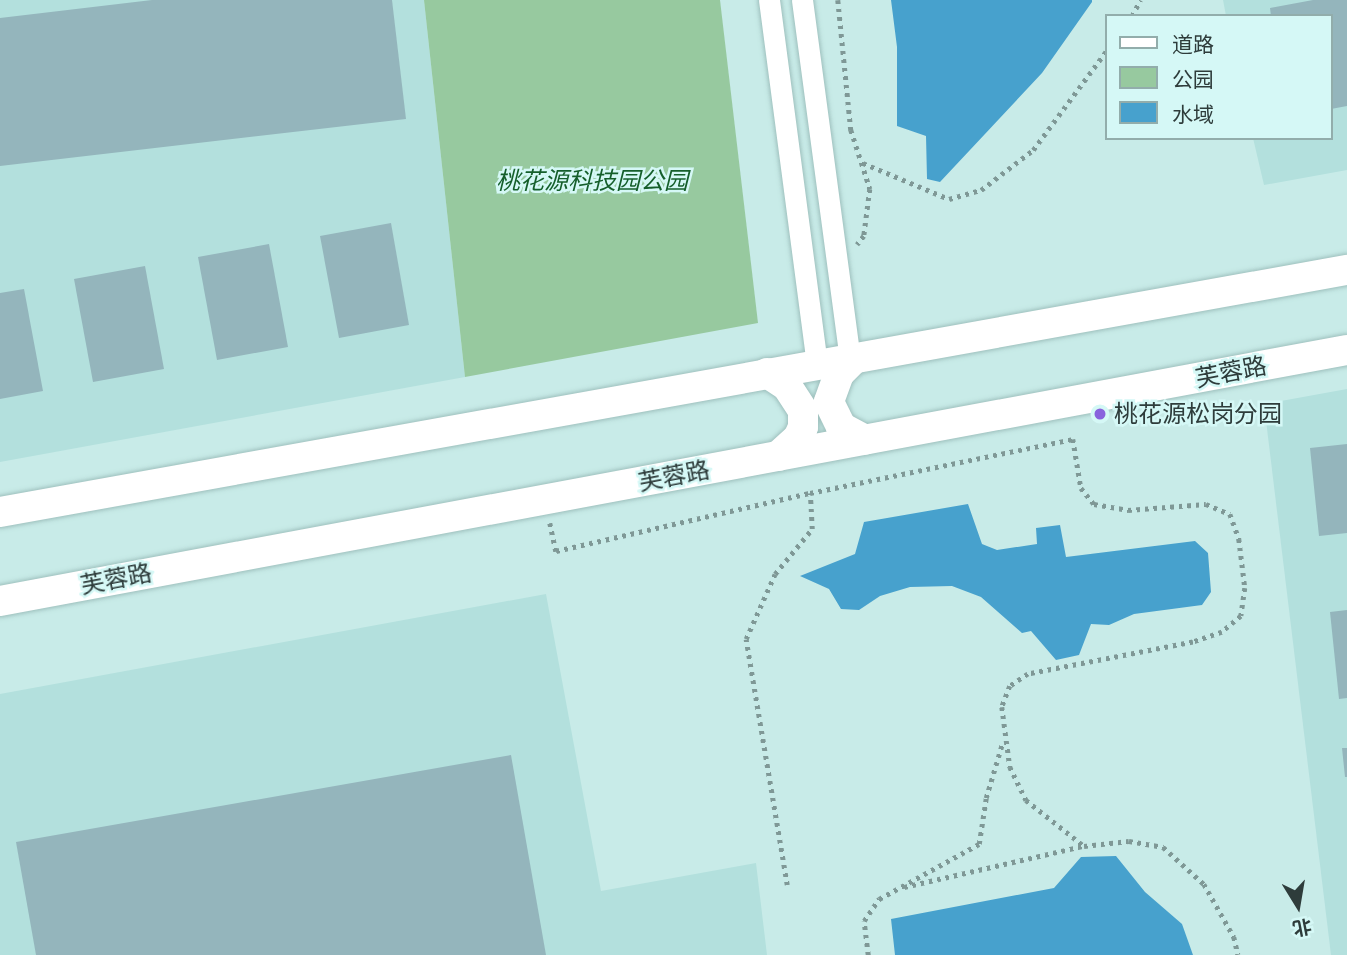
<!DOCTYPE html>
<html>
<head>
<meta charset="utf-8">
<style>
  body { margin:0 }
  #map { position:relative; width:1347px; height:955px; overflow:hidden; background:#c8ebe8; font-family:"Zilla Slab","Noto Sans SC",serif }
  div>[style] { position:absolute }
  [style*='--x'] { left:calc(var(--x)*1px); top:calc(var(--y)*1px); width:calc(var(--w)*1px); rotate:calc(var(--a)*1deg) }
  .built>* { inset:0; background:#b3e0dd }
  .green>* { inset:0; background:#97c99f }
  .water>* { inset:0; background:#47a1cd }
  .building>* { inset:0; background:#94b5bc }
  .path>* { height:4.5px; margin-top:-2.25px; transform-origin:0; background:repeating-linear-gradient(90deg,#7f9896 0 3.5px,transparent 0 8.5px) }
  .roads { filter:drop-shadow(0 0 2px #9ec0bd) drop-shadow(0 0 2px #9ec0bd) }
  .minor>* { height:21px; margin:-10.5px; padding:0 10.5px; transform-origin:10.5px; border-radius:10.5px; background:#fff }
  .secondary>* { height:30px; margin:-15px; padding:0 15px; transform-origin:15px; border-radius:15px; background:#fff }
  .dots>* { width:19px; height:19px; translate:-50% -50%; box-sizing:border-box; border:4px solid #d5f8f6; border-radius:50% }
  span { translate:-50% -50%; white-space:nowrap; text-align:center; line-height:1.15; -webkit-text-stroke:5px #d5f8f6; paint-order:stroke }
  .park-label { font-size:24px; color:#155f2b; font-style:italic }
  .street-label { font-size:24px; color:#2e3c3b }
  .poi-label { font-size:24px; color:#2e3c3b }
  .left { translate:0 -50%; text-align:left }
  .legend { position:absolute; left:1105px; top:14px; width:228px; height:126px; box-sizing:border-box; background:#d5f8f6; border:2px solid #92adab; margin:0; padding:9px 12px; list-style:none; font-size:21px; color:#2e3c3b }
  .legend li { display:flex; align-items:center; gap:14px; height:35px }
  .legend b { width:35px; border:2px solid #92adab }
  .north { position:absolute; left:1263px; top:871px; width:70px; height:70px; -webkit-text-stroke:5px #d5f8f6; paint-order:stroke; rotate:169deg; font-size:19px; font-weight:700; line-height:28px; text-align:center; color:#2e3c3b }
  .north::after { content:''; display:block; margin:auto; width:24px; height:32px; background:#2e3c3b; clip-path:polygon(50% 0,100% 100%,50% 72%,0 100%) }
</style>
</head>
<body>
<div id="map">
  <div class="built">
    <i style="clip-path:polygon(0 0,424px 0,465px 377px,0 462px)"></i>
    <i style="clip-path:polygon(1223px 0,1347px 0,1347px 170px,1264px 185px,1253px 138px,1331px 138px,1331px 16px,1226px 16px)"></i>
    <i style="clip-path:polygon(1347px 389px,1347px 955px,1331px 955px,1264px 404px)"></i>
    <i style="clip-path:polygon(546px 594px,601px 891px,756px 863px,767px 955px,0 955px,0 694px)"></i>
  </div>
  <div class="green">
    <i style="clip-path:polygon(424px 0,720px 0,758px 323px,465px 377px)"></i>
  </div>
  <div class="water">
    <i style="clip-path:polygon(891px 0,1092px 0,1092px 2px,1042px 73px,940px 182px,927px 179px,926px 136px,897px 126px,897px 47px)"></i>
    <i style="clip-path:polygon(968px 504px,982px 544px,997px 550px,1037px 544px,1036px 528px,1060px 525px,1066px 557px,1195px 541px,1208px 553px,1211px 592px,1202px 605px,1134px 614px,1109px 625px,1091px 624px,1079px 655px,1056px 660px,1031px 631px,1022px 633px,981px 597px,952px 586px,910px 587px,880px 596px,859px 610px,841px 609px,829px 589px,800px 576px,855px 554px,864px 522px)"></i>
    <i style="clip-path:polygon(1116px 856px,1145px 892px,1182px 924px,1193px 955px,895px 955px,891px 919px,1054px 888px,1081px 857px)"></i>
  </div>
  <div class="building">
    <i style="clip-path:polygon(152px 0,392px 0,406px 119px,0 166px,0 18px)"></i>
    <i style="clip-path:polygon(1313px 0,1347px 0,1347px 106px,1331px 109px,1331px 16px,1271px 16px,1270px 8px)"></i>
    <i style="clip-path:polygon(391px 223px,409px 325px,339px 338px,320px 236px)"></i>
    <i style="clip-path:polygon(269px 244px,288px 347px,217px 360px,198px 257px)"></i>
    <i style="clip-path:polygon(145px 266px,164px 369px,93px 382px,74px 279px)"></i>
    <i style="clip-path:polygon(24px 289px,43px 391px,0 399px,0 293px)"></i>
    <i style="clip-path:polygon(1347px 444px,1347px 533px,1319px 536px,1310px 448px)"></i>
    <i style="clip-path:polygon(1347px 610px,1347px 698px,1339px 699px,1330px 612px)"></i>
    <i style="clip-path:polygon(1342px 748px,1347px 748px,1347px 777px,1345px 777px)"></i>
    <i style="clip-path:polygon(511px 755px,546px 955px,36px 955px,16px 842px)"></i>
  </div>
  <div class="path">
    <i style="--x:838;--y:0;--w:131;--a:84.3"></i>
    <i style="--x:851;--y:130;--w:62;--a:72.1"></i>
    <i style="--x:870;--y:189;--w:47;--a:97.3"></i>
    <i style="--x:864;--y:236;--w:11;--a:128"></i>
    <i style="--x:1132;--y:16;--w:18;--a:-63"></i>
    <i style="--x:863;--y:163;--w:93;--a:22.7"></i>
    <i style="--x:949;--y:199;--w:33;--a:-16"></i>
    <i style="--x:981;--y:190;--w:66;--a:-37.6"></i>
    <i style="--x:1033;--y:150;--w:124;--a:-53.5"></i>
    <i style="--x:550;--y:523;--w:29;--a:78"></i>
    <i style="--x:556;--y:551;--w:261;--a:-12.9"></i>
    <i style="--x:787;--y:885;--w:249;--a:-99.5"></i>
    <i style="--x:746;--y:639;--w:71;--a:-66"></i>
    <i style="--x:775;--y:574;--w:58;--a:-50.6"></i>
    <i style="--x:812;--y:529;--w:36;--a:-93"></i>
    <i style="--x:810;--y:493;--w:268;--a:-11.6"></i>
    <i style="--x:1073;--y:439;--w:50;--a:80.7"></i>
    <i style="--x:1081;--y:488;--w:21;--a:51"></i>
    <i style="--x:1094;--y:504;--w:35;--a:10"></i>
    <i style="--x:1128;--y:510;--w:78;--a:-4.4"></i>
    <i style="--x:1206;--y:504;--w:26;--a:23"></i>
    <i style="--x:1230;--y:514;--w:27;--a:70"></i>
    <i style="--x:1239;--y:539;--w:49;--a:83"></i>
    <i style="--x:1245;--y:588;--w:28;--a:98"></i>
    <i style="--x:1241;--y:616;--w:25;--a:140"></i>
    <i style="--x:1222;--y:632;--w:31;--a:161"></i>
    <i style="--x:1193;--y:642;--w:168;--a:169"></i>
    <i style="--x:1028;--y:674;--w:22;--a:146"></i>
    <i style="--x:1010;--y:686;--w:22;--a:111"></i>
    <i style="--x:1002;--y:707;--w:61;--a:82.4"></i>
    <i style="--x:1010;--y:767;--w:37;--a:64"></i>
    <i style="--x:1026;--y:800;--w:74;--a:38.4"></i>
    <i style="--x:1084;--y:846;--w:45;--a:-6.3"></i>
    <i style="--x:1129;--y:841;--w:35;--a:10"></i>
    <i style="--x:1163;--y:847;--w:55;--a:42.1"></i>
    <i style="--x:1204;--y:884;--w:61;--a:60.5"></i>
    <i style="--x:1234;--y:937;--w:18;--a:77"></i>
    <i style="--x:904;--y:887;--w:184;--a:-12.9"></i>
    <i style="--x:868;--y:955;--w:34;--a:-97"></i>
    <i style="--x:864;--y:921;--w:27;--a:-56"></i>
    <i style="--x:879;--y:899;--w:114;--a:-28.8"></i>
    <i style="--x:979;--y:844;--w:47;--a:-81.3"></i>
    <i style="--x:986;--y:798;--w:59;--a:-73.4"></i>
  </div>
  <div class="roads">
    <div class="minor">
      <i style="--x:769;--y:0;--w:367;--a:82.5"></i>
      <i style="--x:802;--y:0;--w:361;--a:82.4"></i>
    </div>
    <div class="secondary">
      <i style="--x:855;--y:358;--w:23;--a:135"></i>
      <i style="--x:839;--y:374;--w:30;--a:110"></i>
      <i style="--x:829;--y:402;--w:28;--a:64"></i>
      <i style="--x:841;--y:427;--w:27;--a:28"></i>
      <i style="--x:767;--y:373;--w:24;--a:33"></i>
      <i style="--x:787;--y:386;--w:30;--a:57"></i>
      <i style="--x:803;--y:411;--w:16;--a:90"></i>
      <i style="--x:803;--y:427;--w:12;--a:114"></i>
      <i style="--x:798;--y:438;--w:27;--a:138"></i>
      <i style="--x:0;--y:512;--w:1369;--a:-10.19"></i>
      <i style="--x:0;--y:601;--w:1370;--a:-10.56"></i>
    </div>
  </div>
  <div class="dots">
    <i style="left:1100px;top:414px;background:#8962dd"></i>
  </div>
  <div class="park-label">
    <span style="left:592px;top:181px">桃花源科技园公园</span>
  </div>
  <div class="street-label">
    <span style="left:1231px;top:372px;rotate:-11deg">芙蓉路</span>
    <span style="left:674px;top:476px;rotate:-11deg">芙蓉路</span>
    <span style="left:116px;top:579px;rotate:-11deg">芙蓉路</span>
  </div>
  <div class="poi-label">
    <span class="left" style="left:1114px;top:414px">桃花源松岗分园</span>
  </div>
  <ul class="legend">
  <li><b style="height:9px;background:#fff"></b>道路</li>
  <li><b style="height:19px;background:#97c99f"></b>公园</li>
  <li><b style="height:19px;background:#47a1cd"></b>水域</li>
  </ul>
  <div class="north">北</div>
</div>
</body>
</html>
